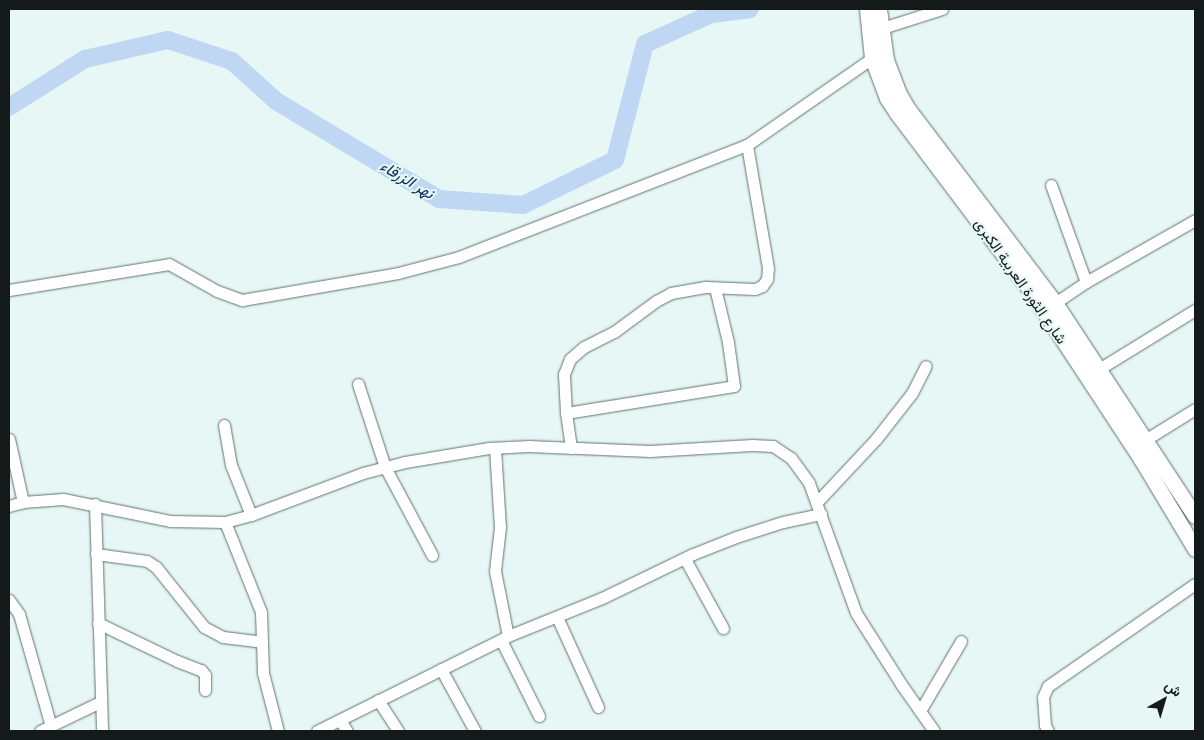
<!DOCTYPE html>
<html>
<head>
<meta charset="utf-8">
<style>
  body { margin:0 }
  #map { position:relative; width:1204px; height:740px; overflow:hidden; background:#e6f7f6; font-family:"Space Grotesk",Vazirmatn,sans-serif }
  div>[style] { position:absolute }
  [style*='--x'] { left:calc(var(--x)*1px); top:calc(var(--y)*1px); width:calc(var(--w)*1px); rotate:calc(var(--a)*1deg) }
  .river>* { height:18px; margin:-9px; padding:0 9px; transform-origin:9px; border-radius:9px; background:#c0d7f4 }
  .roads { filter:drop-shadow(0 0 1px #627170) drop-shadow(0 0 1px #627170) }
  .minor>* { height:11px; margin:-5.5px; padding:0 5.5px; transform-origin:5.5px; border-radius:5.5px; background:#fff }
  .major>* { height:15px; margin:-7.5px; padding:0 7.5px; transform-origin:7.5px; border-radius:7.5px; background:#fff }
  span { translate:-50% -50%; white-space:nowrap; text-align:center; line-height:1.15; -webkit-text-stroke:4px #e6f7f6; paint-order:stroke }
  .street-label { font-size:15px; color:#141a1a }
  .water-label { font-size:16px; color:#002953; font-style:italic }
  .frame { position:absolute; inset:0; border:10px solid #141a1a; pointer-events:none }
  .north { position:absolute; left:1139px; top:675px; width:50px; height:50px; -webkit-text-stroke:4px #e6f7f6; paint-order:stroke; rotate:39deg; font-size:14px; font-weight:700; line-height:20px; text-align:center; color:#141a1a }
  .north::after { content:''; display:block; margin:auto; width:18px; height:22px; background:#141a1a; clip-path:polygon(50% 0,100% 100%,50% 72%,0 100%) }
</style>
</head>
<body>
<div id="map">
  <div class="river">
    <i style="--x:9;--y:107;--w:90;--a:-32.3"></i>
    <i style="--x:85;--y:59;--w:85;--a:-12.9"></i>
    <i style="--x:168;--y:40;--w:67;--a:18.2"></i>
    <i style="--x:232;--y:61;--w:59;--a:42.3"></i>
    <i style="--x:276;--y:101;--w:190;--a:31"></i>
    <i style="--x:439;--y:199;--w:84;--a:4.1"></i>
    <i style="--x:523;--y:205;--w:102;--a:-26.1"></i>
    <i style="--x:615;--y:160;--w:120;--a:-75.5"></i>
    <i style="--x:645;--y:44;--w:72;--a:-24.4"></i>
    <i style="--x:711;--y:14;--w:39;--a:-7"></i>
  </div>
  <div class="roads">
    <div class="minor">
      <i style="--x:882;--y:28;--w:63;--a:-17.6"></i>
      <i style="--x:1051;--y:185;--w:103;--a:70.2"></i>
      <i style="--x:9;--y:290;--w:162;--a:-9.2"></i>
      <i style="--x:169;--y:264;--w:55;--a:29.4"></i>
      <i style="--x:217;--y:291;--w:27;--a:20"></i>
      <i style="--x:242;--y:300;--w:158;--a:-9.8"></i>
      <i style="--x:398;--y:273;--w:63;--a:-14.7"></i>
      <i style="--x:459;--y:257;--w:309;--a:-21.3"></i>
      <i style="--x:1055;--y:303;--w:37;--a:-34"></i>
      <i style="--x:1086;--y:282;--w:125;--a:-29.6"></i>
      <i style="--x:1099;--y:369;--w:113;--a:-31.6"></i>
      <i style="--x:358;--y:384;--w:87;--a:72"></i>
      <i style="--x:385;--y:467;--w:100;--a:61.9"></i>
      <i style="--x:566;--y:413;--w:170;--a:-9.1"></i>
      <i style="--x:734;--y:386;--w:44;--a:-97.8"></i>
      <i style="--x:728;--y:342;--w:56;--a:-103.5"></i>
      <i style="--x:224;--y:425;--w:41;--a:80.1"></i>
      <i style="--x:231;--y:465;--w:54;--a:68.2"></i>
      <i style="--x:9;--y:439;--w:65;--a:77.5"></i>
      <i style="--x:1145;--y:440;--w:59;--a:-31.8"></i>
      <i style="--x:495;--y:448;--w:79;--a:86.4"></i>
      <i style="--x:500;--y:527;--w:44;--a:96.5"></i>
      <i style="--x:495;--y:571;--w:66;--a:78.7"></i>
      <i style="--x:571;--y:448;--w:35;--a:-98"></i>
      <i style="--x:566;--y:413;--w:39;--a:-93"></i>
      <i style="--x:564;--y:374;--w:16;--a:-68"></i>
      <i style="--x:570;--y:359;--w:18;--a:-41"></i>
      <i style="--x:584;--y:347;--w:34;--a:-27"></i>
      <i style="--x:614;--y:332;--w:52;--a:-36.4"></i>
      <i style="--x:656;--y:301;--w:17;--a:-28"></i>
      <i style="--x:671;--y:293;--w:36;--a:-10"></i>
      <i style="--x:706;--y:287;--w:49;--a:2.3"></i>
      <i style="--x:755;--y:289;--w:8;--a:-23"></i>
      <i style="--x:762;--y:286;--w:9;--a:-54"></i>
      <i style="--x:767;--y:279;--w:11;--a:-85"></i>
      <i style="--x:768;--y:268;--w:125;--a:-99.7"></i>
      <i style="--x:747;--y:145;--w:152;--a:-34.8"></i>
      <i style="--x:817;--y:502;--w:86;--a:-46.9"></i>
      <i style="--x:876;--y:439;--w:58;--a:-52"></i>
      <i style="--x:912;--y:393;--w:30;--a:-63"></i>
      <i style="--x:95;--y:504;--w:227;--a:88.2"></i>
      <i style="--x:9;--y:506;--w:15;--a:-16"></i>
      <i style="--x:23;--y:502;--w:40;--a:-4.3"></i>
      <i style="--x:63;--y:499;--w:109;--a:11.6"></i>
      <i style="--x:170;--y:521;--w:55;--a:1"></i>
      <i style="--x:225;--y:522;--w:27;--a:-15"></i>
      <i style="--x:251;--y:515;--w:120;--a:-20.6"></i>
      <i style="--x:363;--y:473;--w:43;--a:-14.7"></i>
      <i style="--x:405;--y:462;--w:85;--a:-9.5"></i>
      <i style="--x:489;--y:448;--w:40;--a:-2.9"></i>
      <i style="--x:529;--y:446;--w:121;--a:2.4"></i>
      <i style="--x:650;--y:451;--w:102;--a:-3.4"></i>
      <i style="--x:752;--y:445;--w:21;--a:3"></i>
      <i style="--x:773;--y:446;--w:22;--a:34"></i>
      <i style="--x:791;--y:458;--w:31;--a:54"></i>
      <i style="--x:809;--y:483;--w:138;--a:70.1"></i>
      <i style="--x:856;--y:613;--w:84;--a:57.6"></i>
      <i style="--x:901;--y:684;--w:57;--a:54.9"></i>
      <i style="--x:225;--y:522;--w:97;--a:68.2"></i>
      <i style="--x:261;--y:612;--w:61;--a:88.1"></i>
      <i style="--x:263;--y:673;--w:60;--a:75.5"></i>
      <i style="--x:96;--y:554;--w:51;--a:7.8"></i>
      <i style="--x:147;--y:561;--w:11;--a:34"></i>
      <i style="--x:156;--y:567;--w:77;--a:51.3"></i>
      <i style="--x:204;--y:627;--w:21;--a:28"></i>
      <i style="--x:223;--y:637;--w:39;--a:7"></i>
      <i style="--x:685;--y:559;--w:79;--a:61.2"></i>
      <i style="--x:9;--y:600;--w:17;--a:54"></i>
      <i style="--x:19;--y:614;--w:116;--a:74.1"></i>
      <i style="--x:557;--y:617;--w:99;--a:65.5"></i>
      <i style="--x:98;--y:623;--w:88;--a:25.7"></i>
      <i style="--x:177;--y:661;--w:26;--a:21"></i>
      <i style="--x:201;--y:670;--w:6;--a:51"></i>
      <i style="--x:205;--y:675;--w:15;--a:90"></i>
      <i style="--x:501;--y:640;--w:85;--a:63.4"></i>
      <i style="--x:441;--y:669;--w:71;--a:61.3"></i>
      <i style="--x:378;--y:700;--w:37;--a:57"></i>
      <i style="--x:920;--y:711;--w:81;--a:-59.6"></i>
      <i style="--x:340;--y:720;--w:13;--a:58"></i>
      <i style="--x:40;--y:731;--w:67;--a:-25.8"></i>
      <i style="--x:317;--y:731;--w:213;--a:-26.4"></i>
      <i style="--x:508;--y:636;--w:101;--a:-22"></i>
      <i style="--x:602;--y:598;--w:101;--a:-25.8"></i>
      <i style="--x:693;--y:554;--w:46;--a:-21.6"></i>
      <i style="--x:736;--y:537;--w:49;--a:-17.7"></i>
      <i style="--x:783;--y:522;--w:39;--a:-12"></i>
      <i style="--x:1048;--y:731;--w:7;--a:-117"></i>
      <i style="--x:1045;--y:725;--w:28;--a:-94"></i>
      <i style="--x:1043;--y:697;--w:12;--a:-66"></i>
      <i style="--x:1048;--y:686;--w:179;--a:-34.8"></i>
    </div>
    <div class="major">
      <i style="--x:867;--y:9;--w:49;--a:84.2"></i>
      <i style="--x:872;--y:58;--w:43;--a:69.4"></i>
      <i style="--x:887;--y:98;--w:17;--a:57"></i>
      <i style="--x:896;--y:112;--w:219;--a:53"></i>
      <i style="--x:1028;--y:287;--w:206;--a:56.7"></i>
      <i style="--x:1141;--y:459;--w:105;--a:59"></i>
      <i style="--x:879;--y:9;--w:51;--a:82.2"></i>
      <i style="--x:886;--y:60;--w:34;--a:69"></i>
      <i style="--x:898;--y:92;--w:20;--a:60"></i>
      <i style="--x:908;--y:109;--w:243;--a:52.8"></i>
      <i style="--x:1055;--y:303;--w:255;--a:56.7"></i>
    </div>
  </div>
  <div class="street-label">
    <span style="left:1021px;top:281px;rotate:55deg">شارع الثورة العربية الكبرى</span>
  </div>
  <div class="water-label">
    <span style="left:407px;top:180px;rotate:31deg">نهر الزرقاء</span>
  </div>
  <div class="frame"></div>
  <div class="north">ش</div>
</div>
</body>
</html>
